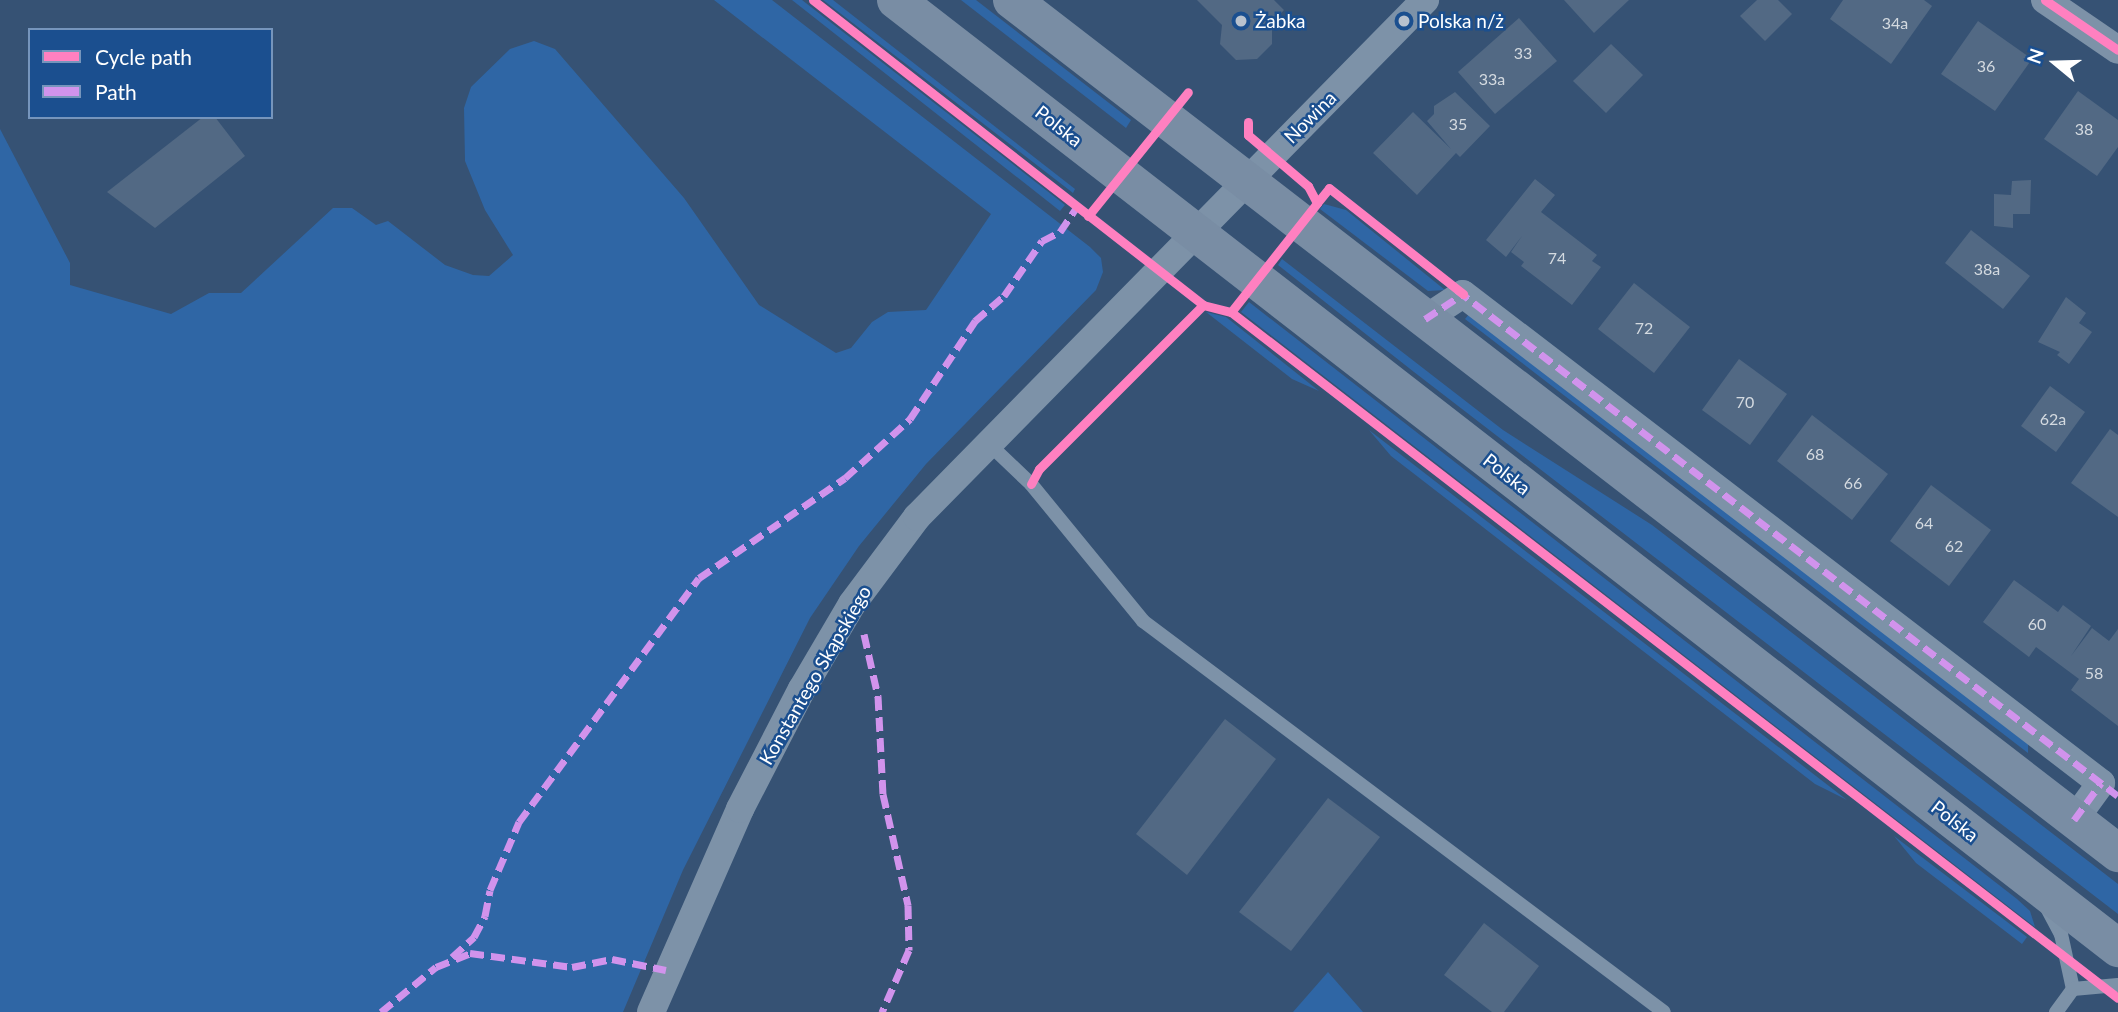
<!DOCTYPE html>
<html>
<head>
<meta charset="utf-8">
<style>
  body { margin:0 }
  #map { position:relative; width:2118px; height:1012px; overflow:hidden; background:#365274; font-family:Lato,sans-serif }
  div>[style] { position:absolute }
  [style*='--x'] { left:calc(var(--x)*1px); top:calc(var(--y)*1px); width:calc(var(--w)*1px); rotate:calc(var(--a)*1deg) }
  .green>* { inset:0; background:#2f66a5 }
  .building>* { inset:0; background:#526984 }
  .lane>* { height:14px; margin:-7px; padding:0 7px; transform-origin:7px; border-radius:7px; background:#7d92a8 }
  .street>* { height:28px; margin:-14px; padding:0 14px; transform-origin:14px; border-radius:14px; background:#7d92a8 }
  .secondary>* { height:38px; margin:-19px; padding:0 19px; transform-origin:19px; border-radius:19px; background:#798da4 }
  .quiet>* { height:7px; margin-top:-3.5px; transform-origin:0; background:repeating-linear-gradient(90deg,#d193ec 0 14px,transparent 0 21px) }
  .cycleway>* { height:9px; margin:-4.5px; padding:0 4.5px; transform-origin:4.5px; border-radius:4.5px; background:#ff80c0 }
  .dots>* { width:19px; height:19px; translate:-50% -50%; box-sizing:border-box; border:4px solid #1b4f8f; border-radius:50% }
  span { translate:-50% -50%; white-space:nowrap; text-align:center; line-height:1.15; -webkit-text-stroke:5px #1b4f8f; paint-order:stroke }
  .number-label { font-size:16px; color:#d4dae0 }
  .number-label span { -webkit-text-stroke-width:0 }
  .poi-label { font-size:19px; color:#fff }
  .left { translate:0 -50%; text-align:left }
  .street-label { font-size:19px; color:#fff }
  .legend { position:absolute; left:28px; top:28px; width:245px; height:91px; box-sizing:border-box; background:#1b4f8f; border:2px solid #7695bc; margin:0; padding:9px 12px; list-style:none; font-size:21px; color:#fff }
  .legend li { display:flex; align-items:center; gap:14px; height:35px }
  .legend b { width:35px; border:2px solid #7695bc }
  .north { position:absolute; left:2020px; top:28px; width:70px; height:70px; -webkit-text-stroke:5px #1b4f8f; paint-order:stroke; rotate:289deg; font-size:19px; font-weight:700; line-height:28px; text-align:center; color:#fff }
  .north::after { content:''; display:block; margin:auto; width:24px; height:32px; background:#fff; clip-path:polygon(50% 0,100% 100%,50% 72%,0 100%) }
</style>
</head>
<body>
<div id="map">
  <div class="green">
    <i style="clip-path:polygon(714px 0,772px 0,1090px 247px,1101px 258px,1103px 272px,1096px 290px,926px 464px,859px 546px,810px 618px,683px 870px,623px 1012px,0 1012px,0 129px,70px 263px,70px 285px,171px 314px,209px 293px,241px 293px,333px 208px,352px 208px,376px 225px,388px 221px,445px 265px,473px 275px,489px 276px,513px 255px,485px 210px,465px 161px,464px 108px,471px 87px,510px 49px,534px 41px,555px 49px,684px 198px,759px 305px,836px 353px,851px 348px,872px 322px,888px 312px,926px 310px,991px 214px)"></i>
    <i style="clip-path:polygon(792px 0,802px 0,1065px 205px,1060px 211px)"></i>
    <i style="clip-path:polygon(823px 0,833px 0,1075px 189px,1073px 193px)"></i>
    <i style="clip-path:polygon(961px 0,976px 0,1131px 120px,1126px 128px)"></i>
    <i style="clip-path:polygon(1324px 204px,1346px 210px,1445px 290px,1428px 291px,1320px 209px)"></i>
    <i style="clip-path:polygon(1282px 259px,1503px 430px,1652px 525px,2118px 884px,2118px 914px,1414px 372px,1278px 265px)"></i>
    <i style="clip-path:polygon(1249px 302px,2017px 899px,2030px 911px,2035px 927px,1241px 312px)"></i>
    <i style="clip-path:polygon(1206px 312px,1226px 317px,1319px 391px,1292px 379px)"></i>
    <i style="clip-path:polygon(1470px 313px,2028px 744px,2028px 753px,1465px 319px)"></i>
    <i style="clip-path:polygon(1369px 430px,1847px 800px,1815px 784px,1391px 456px)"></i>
    <i style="clip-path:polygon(1894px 836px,2027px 937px,2022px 944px,1916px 863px)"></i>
    <i style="clip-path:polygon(1328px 972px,1363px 1012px,1293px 1012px)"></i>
  </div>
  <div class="building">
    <i style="clip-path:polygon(1197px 0,1274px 0,1284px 10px,1272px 23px,1272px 44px,1257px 59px,1236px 60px,1220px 44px,1222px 25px)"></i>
    <i style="clip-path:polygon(1564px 0,1629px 0,1594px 33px)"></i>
    <i style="clip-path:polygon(1757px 0,1778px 0,1792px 14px,1765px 41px,1740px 16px)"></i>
    <i style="clip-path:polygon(1843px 0,1924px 0,1932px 6px,1891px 64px,1830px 19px)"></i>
    <i style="clip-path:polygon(1519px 18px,1557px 61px,1495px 114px,1458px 72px)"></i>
    <i style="clip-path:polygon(1978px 21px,2032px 59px,1995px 111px,1941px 74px)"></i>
    <i style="clip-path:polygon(1611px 44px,1643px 75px,1606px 113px,1573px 81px)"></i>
    <i style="clip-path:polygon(2078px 91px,2118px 120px,2118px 147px,2097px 176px,2044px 139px)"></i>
    <i style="clip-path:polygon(1455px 92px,1490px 126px,1460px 157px,1456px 153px,1417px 195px,1373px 153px,1413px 112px,1451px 149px,1427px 121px,1434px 114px,1434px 106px)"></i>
    <i style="clip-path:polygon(203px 117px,215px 117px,245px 156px,155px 228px,107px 192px)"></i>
    <i style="clip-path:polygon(1535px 179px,1555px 195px,1541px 212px,1597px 255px,1592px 261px,1601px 267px,1572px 305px,1521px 266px,1524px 262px,1511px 252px,1522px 236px,1506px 257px,1486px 240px)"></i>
    <i style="clip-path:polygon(2031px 180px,2030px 214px,2013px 214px,2013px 228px,1994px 226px,1994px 194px,2011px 195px,2012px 181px)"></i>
    <i style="clip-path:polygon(1971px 230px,2030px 276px,2003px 309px,1945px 263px)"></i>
    <i style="clip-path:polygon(1634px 283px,1690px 327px,1654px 373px,1598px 329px)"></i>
    <i style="clip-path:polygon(2066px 297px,2086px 313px,2079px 323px,2092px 332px,2069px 364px,2057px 355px,2060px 352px,2038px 342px)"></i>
    <i style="clip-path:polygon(1739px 359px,1787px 394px,1750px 445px,1702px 410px)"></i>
    <i style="clip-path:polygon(2050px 386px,2085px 412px,2056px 452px,2021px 426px)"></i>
    <i style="clip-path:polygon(1812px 415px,1888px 474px,1852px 520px,1777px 461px)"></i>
    <i style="clip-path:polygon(2110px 429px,2118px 435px,2118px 517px,2071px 483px)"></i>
    <i style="clip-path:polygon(1931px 485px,1991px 530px,1949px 586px,1890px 541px)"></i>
    <i style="clip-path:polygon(2014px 580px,2058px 612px,2063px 605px,2091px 626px,2071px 656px,2092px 628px,2109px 641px,2118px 629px,2118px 726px,2071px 690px,2079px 679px,2036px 647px,2029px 657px,1983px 622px)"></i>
    <i style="clip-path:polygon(1225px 719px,1276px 759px,1187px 875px,1136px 834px)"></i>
    <i style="clip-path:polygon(1328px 798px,1380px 837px,1291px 951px,1239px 912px)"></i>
    <i style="clip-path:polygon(1484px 923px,1539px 966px,1504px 1012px,1492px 1012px,1444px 975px)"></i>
  </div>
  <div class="lane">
    <i style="--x:989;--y:444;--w:58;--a:43.6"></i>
    <i style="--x:1031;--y:484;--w:177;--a:50.7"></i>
    <i style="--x:1143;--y:621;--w:651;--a:36.89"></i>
    <i style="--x:2047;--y:908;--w:30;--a:62"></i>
    <i style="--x:2061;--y:934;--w:56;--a:77.7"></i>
    <i style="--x:2073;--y:989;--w:29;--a:126"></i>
    <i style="--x:2073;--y:989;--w:45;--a:-5.1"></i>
  </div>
  <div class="street">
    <i style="--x:2045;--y:0;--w:88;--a:34.4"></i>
    <i style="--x:1425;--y:319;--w:45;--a:-33.3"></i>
    <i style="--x:1463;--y:294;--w:804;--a:37.47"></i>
    <i style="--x:2101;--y:783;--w:46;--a:126.1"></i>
    <i style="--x:651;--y:1012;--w:222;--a:-66.3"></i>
    <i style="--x:740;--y:809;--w:135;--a:-62.7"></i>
    <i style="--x:802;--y:689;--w:99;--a:-59.5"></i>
    <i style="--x:852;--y:604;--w:109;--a:-53.2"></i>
    <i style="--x:917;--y:517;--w:725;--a:-45.5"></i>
  </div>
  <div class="secondary">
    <i style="--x:896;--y:0;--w:1547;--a:37.8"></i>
    <i style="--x:1012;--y:0;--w:1397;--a:37.64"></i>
  </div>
  <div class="quiet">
    <i style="--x:1457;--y:290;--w:832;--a:37.43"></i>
    <i style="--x:1425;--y:319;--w:45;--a:-33.3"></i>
    <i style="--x:864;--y:634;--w:64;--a:77.3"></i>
    <i style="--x:878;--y:696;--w:98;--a:87.1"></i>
    <i style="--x:883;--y:794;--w:114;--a:77.3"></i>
    <i style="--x:908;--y:905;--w:45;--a:88.7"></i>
    <i style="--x:909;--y:950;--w:68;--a:113.5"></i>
    <i style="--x:2074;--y:820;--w:46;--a:-53.9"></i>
    <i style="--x:452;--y:957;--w:30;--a:-42"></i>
    <i style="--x:474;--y:937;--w:24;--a:-62"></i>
    <i style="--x:485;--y:916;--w:26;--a:-79"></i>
    <i style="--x:490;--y:890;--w:74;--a:-66.9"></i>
    <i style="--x:519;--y:822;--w:303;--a:-53.6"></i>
    <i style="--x:699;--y:578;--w:177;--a:-34.4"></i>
    <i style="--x:845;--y:478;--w:88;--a:-42.2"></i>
    <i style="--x:910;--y:419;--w:118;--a:-56.4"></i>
    <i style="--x:975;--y:321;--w:38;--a:-41"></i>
    <i style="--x:1004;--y:296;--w:67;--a:-55.4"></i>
    <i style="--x:1042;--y:241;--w:20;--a:-27"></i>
    <i style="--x:1060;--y:232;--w:30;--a:-56"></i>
    <i style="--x:381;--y:1012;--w:71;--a:-39.3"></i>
    <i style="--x:436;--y:967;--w:37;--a:-22"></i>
    <i style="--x:470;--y:953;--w:103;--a:7.8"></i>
    <i style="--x:572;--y:967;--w:41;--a:-11.3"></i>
    <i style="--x:612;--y:959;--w:55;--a:11.5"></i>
  </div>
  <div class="cycleway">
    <i style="--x:813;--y:0;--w:495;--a:38"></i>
    <i style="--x:1203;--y:305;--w:29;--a:14"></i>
    <i style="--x:1231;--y:312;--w:1121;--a:37.72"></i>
    <i style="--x:2045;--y:0;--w:88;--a:34.4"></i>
    <i style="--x:1248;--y:122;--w:13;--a:90"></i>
    <i style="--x:1248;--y:135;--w:79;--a:40.4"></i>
    <i style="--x:1308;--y:186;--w:19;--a:62"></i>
    <i style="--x:1317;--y:203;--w:19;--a:-51"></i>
    <i style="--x:1329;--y:188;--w:171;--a:38.3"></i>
    <i style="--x:1088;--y:216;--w:159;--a:-51.1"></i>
    <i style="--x:1231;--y:312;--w:139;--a:-51.7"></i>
    <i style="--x:1031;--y:484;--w:17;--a:-62"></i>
    <i style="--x:1039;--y:469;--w:232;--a:-45"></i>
  </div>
  <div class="dots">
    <i style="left:1241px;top:21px;background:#b9c2ce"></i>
    <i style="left:1404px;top:21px;background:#b9c2ce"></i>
  </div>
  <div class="number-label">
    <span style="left:1895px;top:23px">34a</span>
    <span style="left:1523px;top:53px">33</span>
    <span style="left:1986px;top:66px">36</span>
    <span style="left:1492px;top:79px">33a</span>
    <span style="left:1458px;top:124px">35</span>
    <span style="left:2084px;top:129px">38</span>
    <span style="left:1557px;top:258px">74</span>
    <span style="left:1987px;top:269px">38a</span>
    <span style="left:1644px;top:328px">72</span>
    <span style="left:1745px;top:402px">70</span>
    <span style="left:2053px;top:419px">62a</span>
    <span style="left:1815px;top:454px">68</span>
    <span style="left:1853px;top:483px">66</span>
    <span style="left:1924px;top:523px">64</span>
    <span style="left:1954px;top:546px">62</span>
    <span style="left:2037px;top:624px">60</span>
    <span style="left:2094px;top:673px">58</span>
  </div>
  <div class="poi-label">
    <span class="left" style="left:1255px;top:21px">Żabka</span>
    <span class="left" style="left:1418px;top:21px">Polska n/ż</span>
  </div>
  <div class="street-label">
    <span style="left:1310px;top:117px;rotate:-45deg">Nowina</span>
    <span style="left:1059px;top:126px;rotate:38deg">Polska</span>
    <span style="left:1507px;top:474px;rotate:38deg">Polska</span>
    <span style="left:815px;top:675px;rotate:-60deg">Konstantego Skąpskiego</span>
    <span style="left:1955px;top:821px;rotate:38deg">Polska</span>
  </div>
  <ul class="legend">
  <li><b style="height:9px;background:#ff80c0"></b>Cycle path</li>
  <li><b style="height:9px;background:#d193ec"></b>Path</li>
  </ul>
  <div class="north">N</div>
</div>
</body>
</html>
